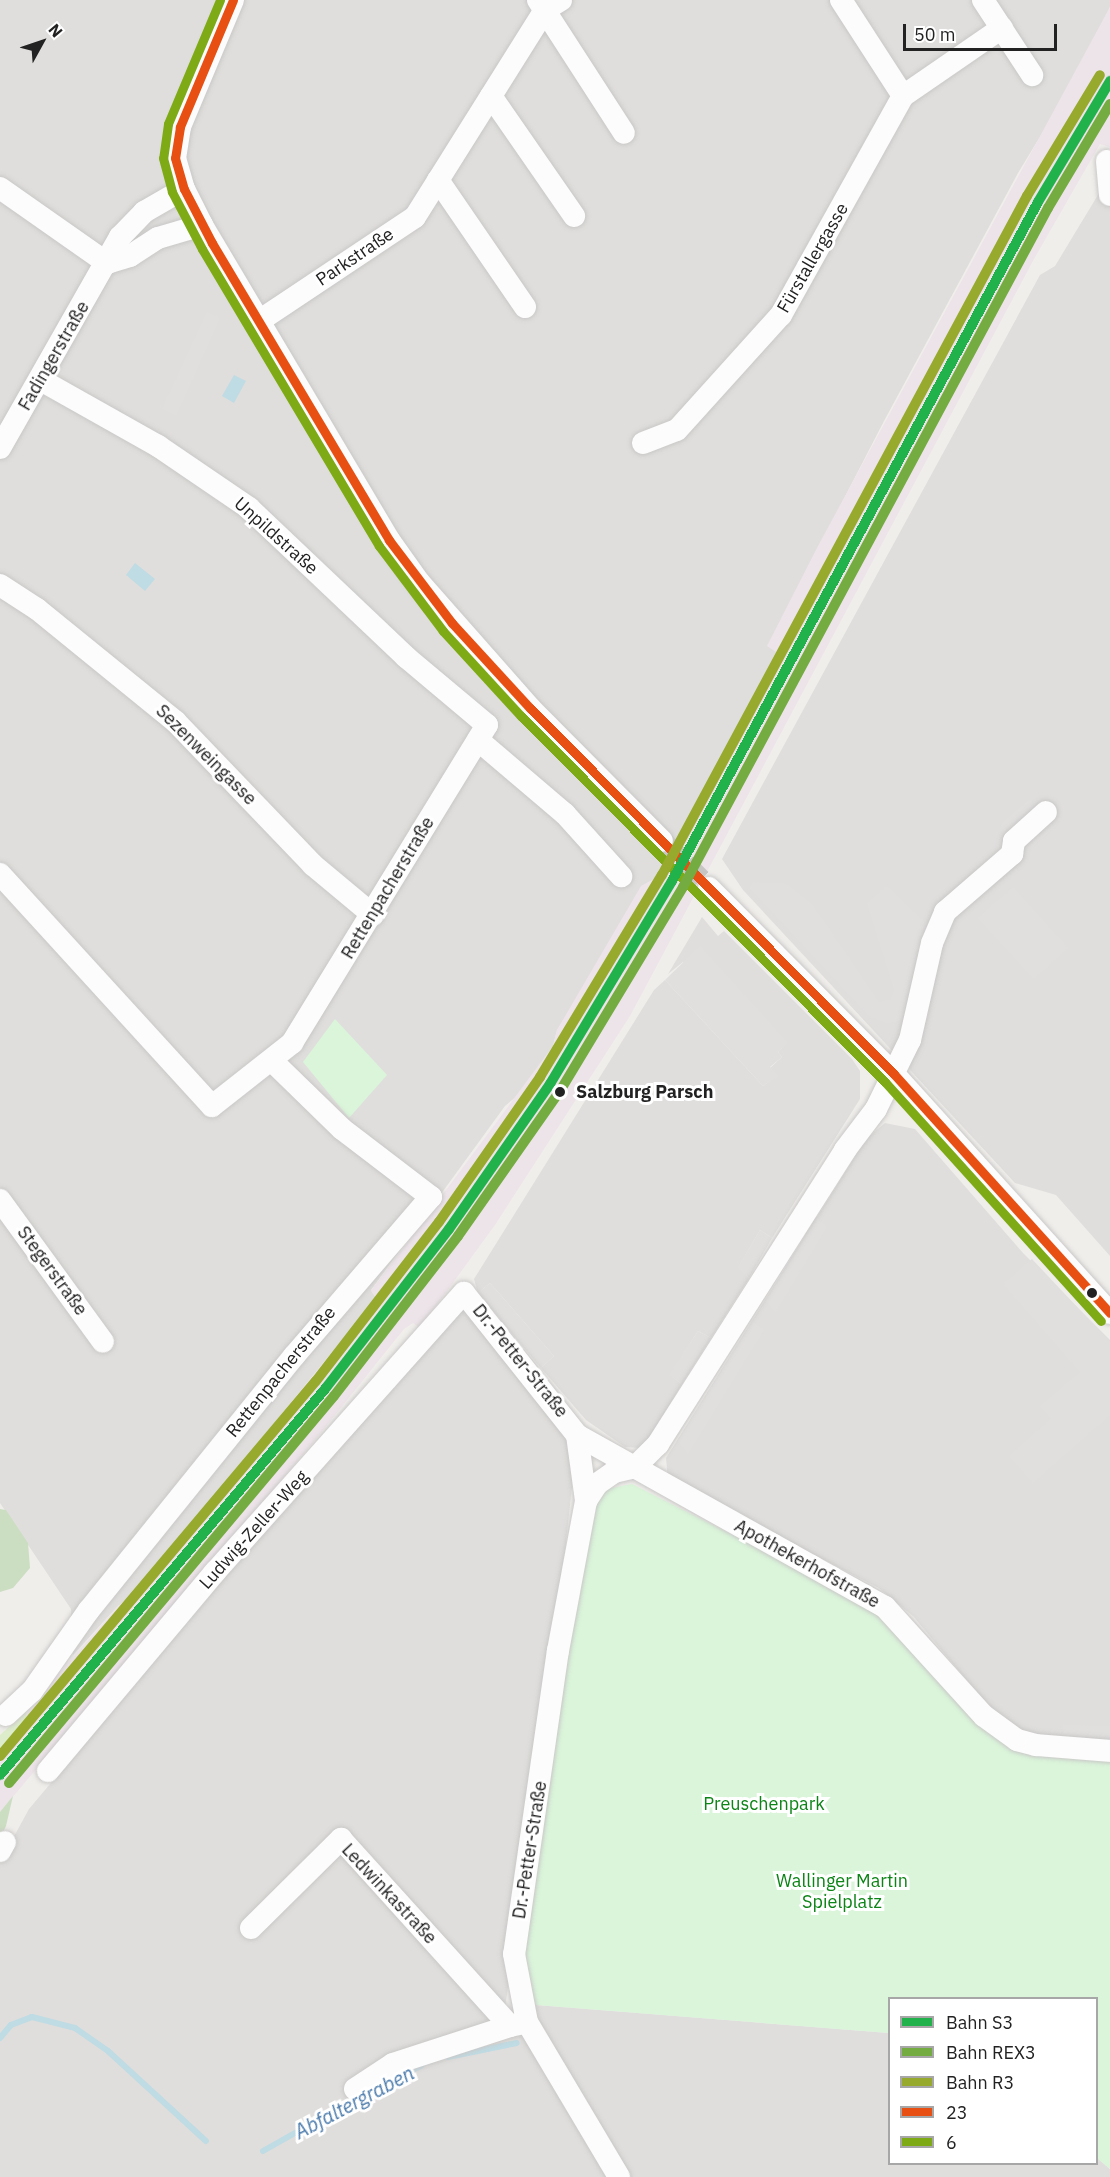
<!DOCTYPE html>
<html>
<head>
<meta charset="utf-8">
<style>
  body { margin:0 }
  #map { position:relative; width:1110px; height:2177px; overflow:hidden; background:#f0eeeb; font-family:"IBM Plex Sans",sans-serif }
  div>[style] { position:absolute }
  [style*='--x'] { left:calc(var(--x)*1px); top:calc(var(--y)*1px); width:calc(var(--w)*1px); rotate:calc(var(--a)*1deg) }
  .residential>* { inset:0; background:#dfdedc }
  .industrial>* { inset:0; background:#ede4e9 }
  .grass>* { inset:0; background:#ddeccb }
  .forest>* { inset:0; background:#cbdec1 }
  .park>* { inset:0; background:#daf5da }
  .parking>* { inset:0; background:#e0dfde }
  .water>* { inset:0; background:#bfdbe3 }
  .stream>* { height:6px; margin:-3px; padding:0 3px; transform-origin:3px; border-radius:3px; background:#bfdbe3 }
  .minor-tunnel>* { height:22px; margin-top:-11px; transform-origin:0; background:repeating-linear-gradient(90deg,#c7c5c3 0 22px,transparent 0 33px) }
  .roads { filter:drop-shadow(0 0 2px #c9c8c7) drop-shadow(0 0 2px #c9c8c7) }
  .minor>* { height:22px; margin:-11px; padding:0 11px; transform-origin:11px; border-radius:11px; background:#fdfcfc }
  .bus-1>* { height:9px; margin:-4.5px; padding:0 4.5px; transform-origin:4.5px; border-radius:4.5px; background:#e75012 }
  .bus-2>* { height:9px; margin:-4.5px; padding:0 4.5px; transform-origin:4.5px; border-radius:4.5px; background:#7eab15 }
  .rail-1>* { height:10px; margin:-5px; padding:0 5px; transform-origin:5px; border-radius:5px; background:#22b24c }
  .rail-2>* { height:10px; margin:-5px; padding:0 5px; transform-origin:5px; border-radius:5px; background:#75ac42 }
  .rail-3>* { height:10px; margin:-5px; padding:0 5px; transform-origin:5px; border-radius:5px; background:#97aa2d }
  .dots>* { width:16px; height:16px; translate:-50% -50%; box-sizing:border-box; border:3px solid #fff; border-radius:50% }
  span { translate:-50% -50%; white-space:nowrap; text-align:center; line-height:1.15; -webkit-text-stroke:6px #fff; paint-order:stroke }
  .street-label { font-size:18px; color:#222 }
  .stop-label { font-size:18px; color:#222; font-weight:700 }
  .left { translate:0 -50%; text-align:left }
  .park-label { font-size:18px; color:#0c8416 }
  .water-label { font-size:20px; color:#4a7aab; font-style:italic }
  .legend { position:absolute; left:888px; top:1997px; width:210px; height:168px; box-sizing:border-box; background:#fff; border:2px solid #a7a7a7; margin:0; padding:8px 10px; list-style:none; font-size:18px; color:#222 }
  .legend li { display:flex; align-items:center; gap:12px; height:30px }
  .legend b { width:30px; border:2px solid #a7a7a7 }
  .north { position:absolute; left:12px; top:12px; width:60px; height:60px; -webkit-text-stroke:4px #fff; paint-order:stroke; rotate:50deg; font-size:16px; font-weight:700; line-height:24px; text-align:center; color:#222 }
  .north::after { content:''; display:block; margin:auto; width:21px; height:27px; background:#222; clip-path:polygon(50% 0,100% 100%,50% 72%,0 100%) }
  .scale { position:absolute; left:903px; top:24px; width:154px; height:27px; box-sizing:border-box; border:3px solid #222; border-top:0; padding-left:8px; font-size:18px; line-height:21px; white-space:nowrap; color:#222; -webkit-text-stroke:4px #fff; paint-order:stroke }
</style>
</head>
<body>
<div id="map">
  <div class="residential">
    <i style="clip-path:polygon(0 0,1110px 0,1110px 7px,1071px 86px,1018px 173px,884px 421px,768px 646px,779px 653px,661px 875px,557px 1030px,553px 1046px,526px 1088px,505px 1106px,371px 1290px,377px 1297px,135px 1594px,118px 1606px,73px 1655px,71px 1609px,0 1503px)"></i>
    <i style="clip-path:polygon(1110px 175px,1110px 1256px,1056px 1195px,1015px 1183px,743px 890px,722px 859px,1040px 275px,1055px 266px)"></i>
    <i style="clip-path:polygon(702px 917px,718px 936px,724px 931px,852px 1059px,860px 1071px,860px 1099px,772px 1238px,760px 1230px,739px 1266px,749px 1278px,711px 1338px,698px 1331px,670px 1375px,682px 1384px,649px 1439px,640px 1448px,625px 1447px,586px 1420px,541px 1368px,554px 1356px,490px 1283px,478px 1293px,474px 1279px,654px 990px,665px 980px,763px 1086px,777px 1076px,770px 1068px,782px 1057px,778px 1052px,787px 1043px,683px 962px,668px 974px)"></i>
    <i style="clip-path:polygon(885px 1123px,915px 1129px,1023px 1253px,1110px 1340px,1110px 1744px,1053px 1741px,1015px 1729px,991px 1709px,913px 1616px,879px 1588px,668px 1480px,666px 1458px,866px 1139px)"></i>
    <i style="clip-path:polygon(464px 1307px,571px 1439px,572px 1487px,547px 1714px,505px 2008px,615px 2177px,0 2177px,0 1862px,29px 1809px,218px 1584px)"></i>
    <i style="clip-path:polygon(511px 2003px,889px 2033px,890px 2164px,1096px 2164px,1097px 2158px,1110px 2169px,1110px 2177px,628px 2177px)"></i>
  </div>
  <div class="industrial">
    <i style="clip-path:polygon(1110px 7px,1110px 147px,1100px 144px,1034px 259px,630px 1016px,495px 1225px,420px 1328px,413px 1323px,404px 1329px,315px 1440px,0 1812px,0 1752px,27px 1720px,26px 1711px,118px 1606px,135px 1594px,376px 1298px,371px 1291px,553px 1046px,557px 1030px,641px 886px,661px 875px,779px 654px,767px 646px,818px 546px)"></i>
  </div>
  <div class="grass">
    <i style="clip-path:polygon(26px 1711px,27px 1720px,0 1752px,0 1735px)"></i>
  </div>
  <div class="forest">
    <i style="clip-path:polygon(0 1509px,6px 1510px,28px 1543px,30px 1568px,13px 1588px,0 1592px)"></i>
    <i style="clip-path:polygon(13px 1796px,6px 1826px,0 1838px,0 1812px)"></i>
  </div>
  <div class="park">
    <i style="clip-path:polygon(335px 1019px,387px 1075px,349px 1118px,303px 1062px)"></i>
    <i style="clip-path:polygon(632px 1484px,754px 1546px,829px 1573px,1035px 1745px,1110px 1757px,1110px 2169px,1097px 2158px,1096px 1998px,890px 1998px,889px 2033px,511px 2003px,559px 1715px,585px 1512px,601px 1490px)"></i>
  </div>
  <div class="parking">
    <i style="clip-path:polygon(207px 312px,220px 318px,176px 416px,162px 409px)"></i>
    <i style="clip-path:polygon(1030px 799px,1054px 828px,1022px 856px,1000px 830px,1002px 823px)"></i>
    <i style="clip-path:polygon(754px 882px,787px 884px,812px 904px,879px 1002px,891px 999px,894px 990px,867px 903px,887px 886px,936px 933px,917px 1017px,888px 1023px,870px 1017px,749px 887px)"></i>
    <i style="clip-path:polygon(1013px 887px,1068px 948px,1034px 979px,978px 918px)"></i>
    <i style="clip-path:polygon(700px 946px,788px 1043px,778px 1052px,782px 1057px,770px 1067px,778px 1076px,763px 1086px,665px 980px)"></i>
    <i style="clip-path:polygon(816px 1217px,827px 1227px,775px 1313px,766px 1300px)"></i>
    <i style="clip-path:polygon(760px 1230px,772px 1238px,749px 1278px,738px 1267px)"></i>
    <i style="clip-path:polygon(1032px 1259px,1110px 1342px,1110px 1415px,1033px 1483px,1009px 1456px,1051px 1419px,1040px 1406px,1080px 1372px,1003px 1284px)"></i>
    <i style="clip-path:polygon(490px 1283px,554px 1356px,541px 1368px,478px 1293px)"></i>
    <i style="clip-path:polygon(752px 1322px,764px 1330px,688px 1454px,678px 1441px)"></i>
    <i style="clip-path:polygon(698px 1331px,711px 1338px,682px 1384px,669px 1375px)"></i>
    <i style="clip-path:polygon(1063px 1725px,1110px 1726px,1110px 1742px,1062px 1741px)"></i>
  </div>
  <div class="water">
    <i style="clip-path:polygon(234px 375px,246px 381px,234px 403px,222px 396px)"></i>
    <i style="clip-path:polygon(135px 563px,155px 579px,145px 591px,126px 575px)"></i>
  </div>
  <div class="stream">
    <i style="--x:0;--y:2038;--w:17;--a:-50"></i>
    <i style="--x:11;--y:2025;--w:22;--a:-21"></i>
    <i style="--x:32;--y:2017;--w:44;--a:14.3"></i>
    <i style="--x:75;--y:2028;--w:40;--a:34.9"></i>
    <i style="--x:108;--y:2051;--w:133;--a:42.6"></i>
    <i style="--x:448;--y:2057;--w:70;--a:-11.5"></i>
    <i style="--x:384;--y:2083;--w:41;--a:-24.7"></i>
    <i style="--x:263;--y:2151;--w:110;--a:-29.4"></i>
  </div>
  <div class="minor-tunnel">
    <i style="--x:662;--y:841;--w:66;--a:45"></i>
  </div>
  <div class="roads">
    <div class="minor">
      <i style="--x:233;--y:0;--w:138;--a:112.7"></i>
      <i style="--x:180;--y:127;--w:31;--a:99"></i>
      <i style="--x:175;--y:158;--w:32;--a:74"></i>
      <i style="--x:184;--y:189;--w:40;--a:63.4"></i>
      <i style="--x:202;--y:225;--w:366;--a:59.3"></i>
      <i style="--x:389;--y:540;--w:52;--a:54.5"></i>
      <i style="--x:419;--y:582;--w:168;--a:48.6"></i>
      <i style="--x:530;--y:708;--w:187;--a:45.2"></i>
      <i style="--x:538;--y:0;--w:158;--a:57.1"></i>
      <i style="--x:841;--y:0;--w:114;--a:57.1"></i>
      <i style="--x:983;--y:0;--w:90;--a:56.8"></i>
      <i style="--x:491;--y:96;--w:146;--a:55.3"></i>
      <i style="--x:1107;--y:161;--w:34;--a:85"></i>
      <i style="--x:438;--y:180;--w:154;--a:55.6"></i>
      <i style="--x:0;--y:188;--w:131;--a:35"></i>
      <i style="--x:107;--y:263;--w:24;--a:-17"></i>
      <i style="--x:130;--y:256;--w:33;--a:-33"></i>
      <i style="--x:158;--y:238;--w:46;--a:-16.5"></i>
      <i style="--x:259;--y:321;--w:187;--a:-33.7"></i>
      <i style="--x:415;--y:217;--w:244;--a:-57.9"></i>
      <i style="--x:545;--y:10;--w:19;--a:-32"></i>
      <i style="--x:643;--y:443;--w:36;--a:-21"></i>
      <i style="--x:677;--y:430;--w:155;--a:-47.9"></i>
      <i style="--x:781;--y:315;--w:251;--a:-60.9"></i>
      <i style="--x:903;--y:96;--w:120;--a:-34.5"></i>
      <i style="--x:0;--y:448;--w:243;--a:-60.4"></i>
      <i style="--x:120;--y:237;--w:35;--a:-46"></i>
      <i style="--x:144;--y:212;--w:46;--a:-29.9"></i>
      <i style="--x:0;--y:585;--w:44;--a:33"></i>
      <i style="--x:37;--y:609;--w:179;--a:39.1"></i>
      <i style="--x:176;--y:722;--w:198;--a:46.2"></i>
      <i style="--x:313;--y:865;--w:78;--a:39.8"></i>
      <i style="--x:478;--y:740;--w:114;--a:40.4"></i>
      <i style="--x:565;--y:814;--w:84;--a:47.9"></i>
      <i style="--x:0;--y:874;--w:314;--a:47.6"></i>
      <i style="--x:212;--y:1106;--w:102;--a:-38.2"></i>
      <i style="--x:292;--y:1043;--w:373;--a:-58.5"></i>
      <i style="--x:487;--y:725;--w:106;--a:-140"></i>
      <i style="--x:406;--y:657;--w:216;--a:-136.5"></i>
      <i style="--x:249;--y:508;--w:110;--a:-145.7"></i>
      <i style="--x:158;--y:446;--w:134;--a:-150.6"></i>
      <i style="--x:709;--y:888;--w:262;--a:45.2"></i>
      <i style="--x:894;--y:1074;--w:322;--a:47.9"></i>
      <i style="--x:0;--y:1200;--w:175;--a:54"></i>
      <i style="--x:577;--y:1435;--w:353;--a:29.2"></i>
      <i style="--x:885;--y:1607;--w:147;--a:47.8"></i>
      <i style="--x:984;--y:1716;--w:41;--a:36"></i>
      <i style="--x:1017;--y:1740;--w:20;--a:15"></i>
      <i style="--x:1036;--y:1745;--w:74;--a:4.6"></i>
      <i style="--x:635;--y:1467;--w:33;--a:-45"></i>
      <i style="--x:658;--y:1444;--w:348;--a:-57.5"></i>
      <i style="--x:845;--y:1150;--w:51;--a:-52.9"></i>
      <i style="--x:876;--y:1109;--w:77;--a:-63.8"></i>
      <i style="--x:910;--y:1040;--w:99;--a:-77.2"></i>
      <i style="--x:932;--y:943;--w:34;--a:-67"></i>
      <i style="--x:945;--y:912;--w:89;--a:-40.9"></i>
      <i style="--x:1012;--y:854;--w:13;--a:-81"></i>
      <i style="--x:1014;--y:841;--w:43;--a:-42.2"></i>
      <i style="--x:586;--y:1501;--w:20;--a:-57"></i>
      <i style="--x:597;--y:1484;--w:21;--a:-35"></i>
      <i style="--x:614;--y:1472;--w:22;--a:-13"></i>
      <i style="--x:6;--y:1715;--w:35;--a:-43"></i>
      <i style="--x:32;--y:1691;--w:99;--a:-54.9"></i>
      <i style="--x:89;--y:1610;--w:326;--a:-51.1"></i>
      <i style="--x:294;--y:1356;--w:210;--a:-49.3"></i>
      <i style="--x:431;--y:1197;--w:112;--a:-142.6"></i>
      <i style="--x:342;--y:1129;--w:98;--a:-135.8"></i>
      <i style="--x:48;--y:1771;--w:260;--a:-50"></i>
      <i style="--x:215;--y:1572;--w:374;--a:-48.3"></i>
      <i style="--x:464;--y:1293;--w:181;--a:51.5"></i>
      <i style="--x:577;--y:1435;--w:67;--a:82.2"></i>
      <i style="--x:586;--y:1501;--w:152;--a:100.6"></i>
      <i style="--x:558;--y:1650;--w:307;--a:98.2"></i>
      <i style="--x:514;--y:1954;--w:69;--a:79.2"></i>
      <i style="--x:527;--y:2022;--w:180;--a:59.3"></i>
      <i style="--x:0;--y:1851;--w:10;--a:-61"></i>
      <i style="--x:251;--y:1928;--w:127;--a:-44.7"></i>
      <i style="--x:341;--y:1839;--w:252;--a:47.9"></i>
      <i style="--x:510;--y:2026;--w:17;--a:-13"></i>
      <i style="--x:355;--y:2089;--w:45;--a:-33.3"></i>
      <i style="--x:393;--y:2064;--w:123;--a:-18"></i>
    </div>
  </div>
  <div class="bus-1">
    <i style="--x:233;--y:0;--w:138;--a:112.7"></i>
    <i style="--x:180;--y:127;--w:31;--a:99"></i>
    <i style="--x:175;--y:158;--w:32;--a:74"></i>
    <i style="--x:184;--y:189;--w:61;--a:62.6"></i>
    <i style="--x:212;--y:243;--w:346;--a:59.2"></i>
    <i style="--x:389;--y:540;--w:104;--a:52.8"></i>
    <i style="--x:452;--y:623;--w:115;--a:47.5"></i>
    <i style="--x:530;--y:708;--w:516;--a:45.16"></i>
    <i style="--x:894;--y:1074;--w:322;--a:47.9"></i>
  </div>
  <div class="bus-2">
    <i style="--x:220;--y:0;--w:134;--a:112.8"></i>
    <i style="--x:168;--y:124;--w:34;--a:98"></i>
    <i style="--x:163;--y:158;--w:35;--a:75"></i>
    <i style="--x:172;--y:192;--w:64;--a:62.2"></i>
    <i style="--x:202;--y:249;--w:346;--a:59.2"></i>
    <i style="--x:379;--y:546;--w:106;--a:53"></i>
    <i style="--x:443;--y:631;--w:115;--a:47.5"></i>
    <i style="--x:521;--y:716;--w:516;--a:45.16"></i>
    <i style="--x:885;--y:1082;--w:322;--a:47.9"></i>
  </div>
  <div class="rail-1">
    <i style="--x:0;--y:1775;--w:505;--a:-49.9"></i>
    <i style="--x:325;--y:1389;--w:202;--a:-52.2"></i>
    <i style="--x:449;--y:1229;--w:177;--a:-55.1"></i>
    <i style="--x:550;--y:1084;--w:237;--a:-59"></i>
    <i style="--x:672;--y:881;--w:771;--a:-61.67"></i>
    <i style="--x:1038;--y:202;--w:141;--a:-59.2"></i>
  </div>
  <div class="rail-2">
    <i style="--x:9;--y:1783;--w:505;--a:-49.98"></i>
    <i style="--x:334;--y:1396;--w:202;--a:-52.2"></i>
    <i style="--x:458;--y:1236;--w:177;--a:-54.9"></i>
    <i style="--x:560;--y:1091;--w:238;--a:-58.9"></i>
    <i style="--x:683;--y:887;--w:771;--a:-61.74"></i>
    <i style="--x:1048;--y:208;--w:121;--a:-59.2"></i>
  </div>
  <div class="rail-3">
    <i style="--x:0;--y:1756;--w:490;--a:-49.9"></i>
    <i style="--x:316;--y:1381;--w:201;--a:-52.3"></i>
    <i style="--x:439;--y:1222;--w:177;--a:-55.1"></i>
    <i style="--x:540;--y:1077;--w:236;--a:-58.9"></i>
    <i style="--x:662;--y:875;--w:771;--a:-61.74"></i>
    <i style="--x:1027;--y:196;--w:141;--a:-58.9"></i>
  </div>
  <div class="dots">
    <i style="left:560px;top:1092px;background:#222"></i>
    <i style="left:1092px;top:1293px;background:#222"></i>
  </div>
  <div class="street-label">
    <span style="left:355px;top:257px;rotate:-34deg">Parkstraße</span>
    <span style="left:813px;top:258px;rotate:-60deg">Fürstallergasse</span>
    <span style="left:54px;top:356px;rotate:-60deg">Fadingerstraße</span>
    <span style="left:276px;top:536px;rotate:42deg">Unpildstraße</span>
    <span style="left:206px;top:755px;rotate:45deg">Sezenweingasse</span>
    <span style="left:388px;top:888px;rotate:-59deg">Rettenpacherstraße</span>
    <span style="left:52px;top:1271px;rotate:54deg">Stegerstraße</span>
    <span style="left:520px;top:1361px;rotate:51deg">Dr.-Petter-Straße</span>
    <span style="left:281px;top:1372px;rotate:-51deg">Rettenpacherstraße</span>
    <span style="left:254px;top:1530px;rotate:-48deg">Ludwig-Zeller-Weg</span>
    <span style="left:807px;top:1564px;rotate:29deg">Apothekerhofstraße</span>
    <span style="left:530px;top:1850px;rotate:-81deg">Dr.-Petter-Straße</span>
    <span style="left:389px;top:1894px;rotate:47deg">Ledwinkastraße</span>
  </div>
  <div class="stop-label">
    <span class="left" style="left:576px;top:1092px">Salzburg Parsch</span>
  </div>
  <div class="park-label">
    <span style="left:764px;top:1804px">Preuschenpark</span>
    <span style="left:842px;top:1892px">Wallinger Martin<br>Spielplatz</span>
  </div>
  <div class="water-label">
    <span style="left:354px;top:2102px;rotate:-28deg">Abfaltergraben</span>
  </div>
  <ul class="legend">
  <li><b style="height:8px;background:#22b24c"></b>Bahn S3</li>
  <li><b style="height:8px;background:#75ac42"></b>Bahn REX3</li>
  <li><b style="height:8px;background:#97aa2d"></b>Bahn R3</li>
  <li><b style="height:8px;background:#e75012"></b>23</li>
  <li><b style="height:8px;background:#7eab15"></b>6</li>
  </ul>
  <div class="north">N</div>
  <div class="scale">50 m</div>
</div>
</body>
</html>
